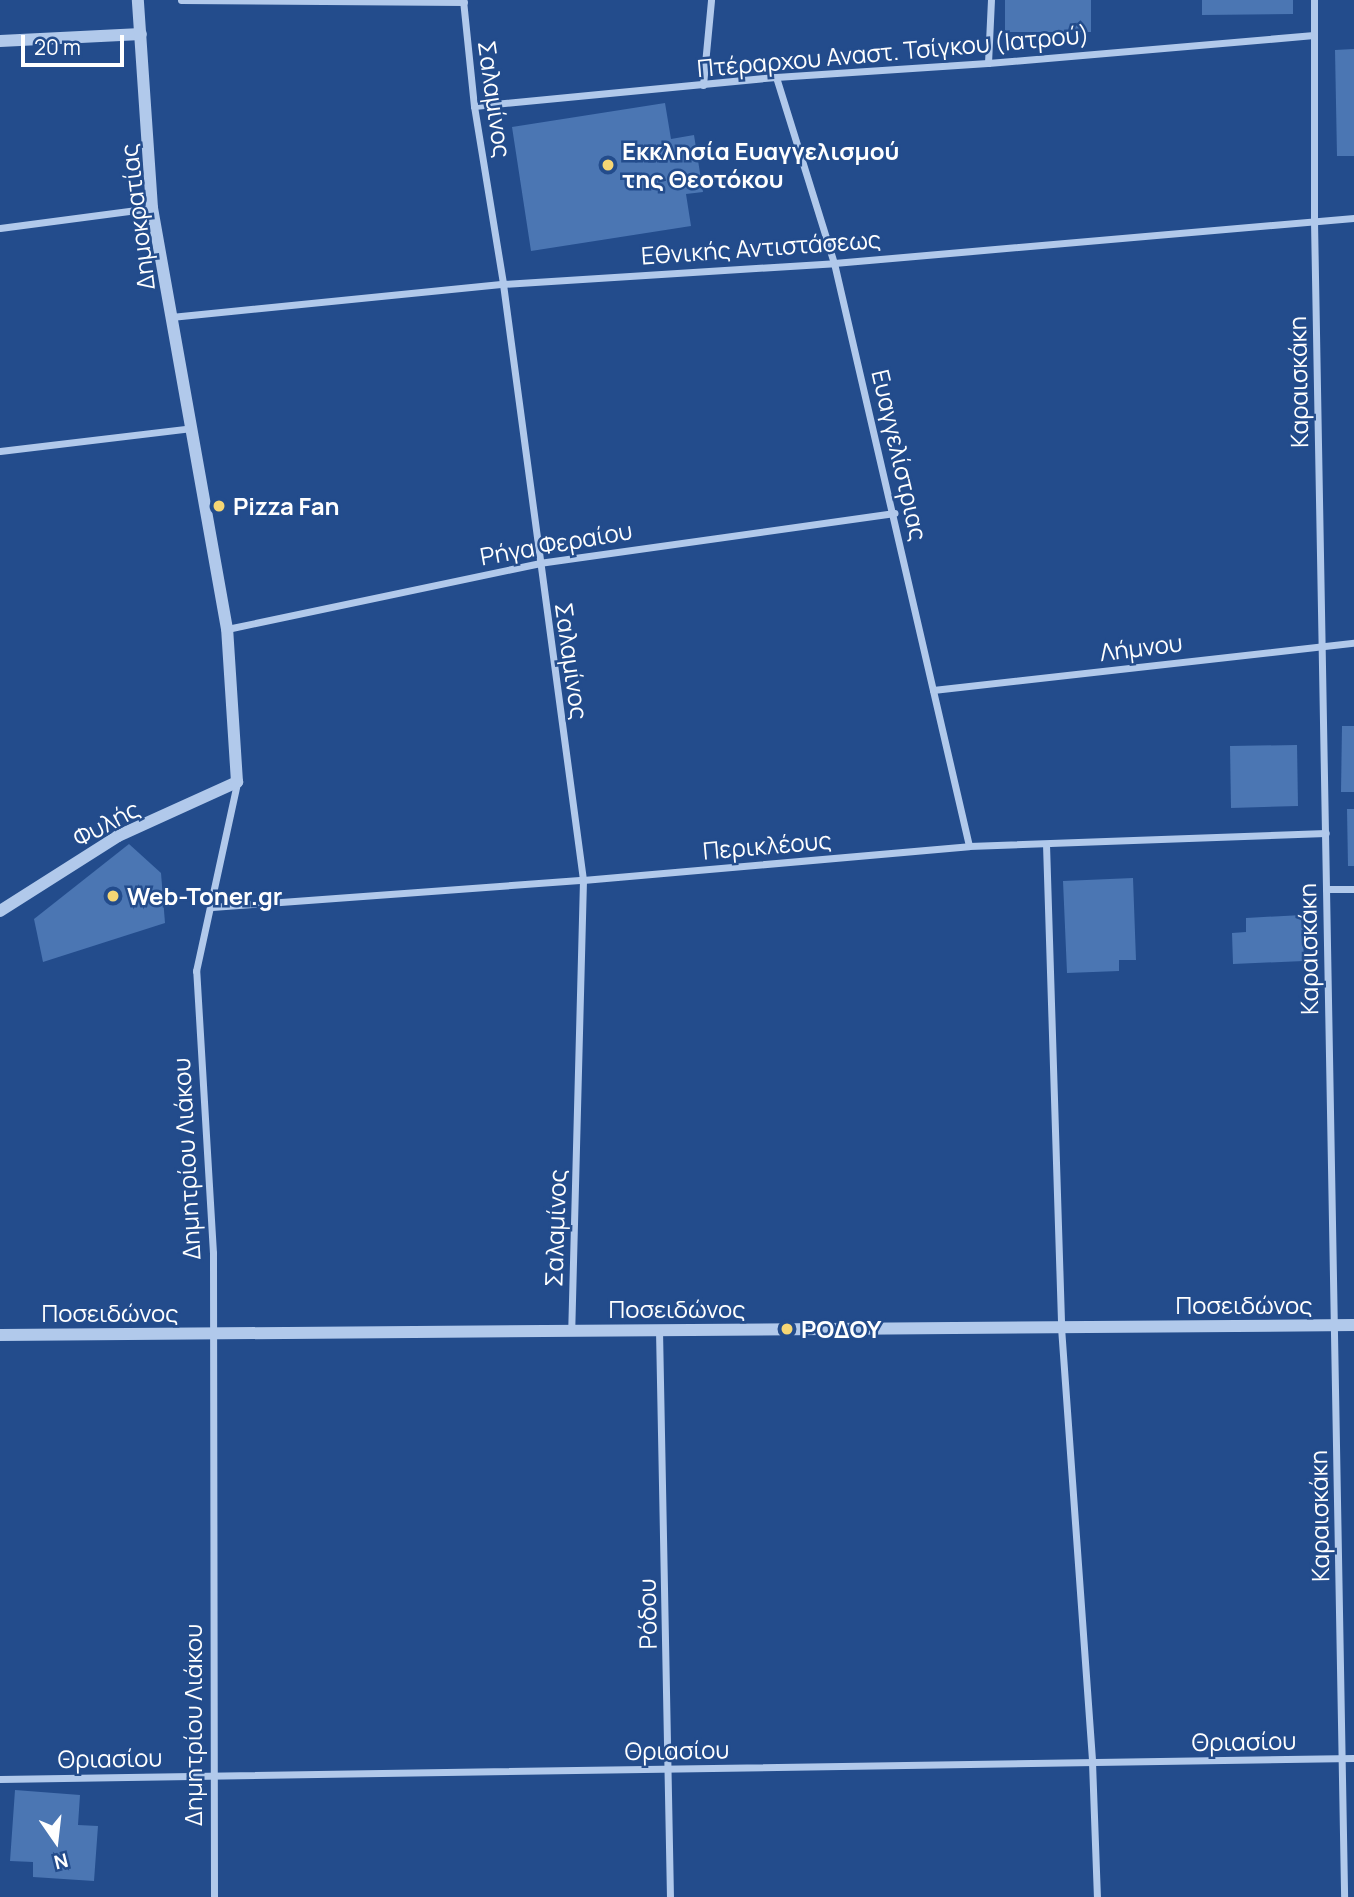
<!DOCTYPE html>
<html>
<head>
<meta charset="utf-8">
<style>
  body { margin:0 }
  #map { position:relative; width:1354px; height:1897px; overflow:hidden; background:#234c8c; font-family:Manrope,sans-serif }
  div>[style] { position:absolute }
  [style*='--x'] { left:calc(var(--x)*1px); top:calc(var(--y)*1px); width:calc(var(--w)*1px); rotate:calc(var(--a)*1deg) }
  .building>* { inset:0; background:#4b76b3 }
  .minor>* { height:7px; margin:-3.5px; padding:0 3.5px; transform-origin:3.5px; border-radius:3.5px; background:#b1c9eb }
  .tertiary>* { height:12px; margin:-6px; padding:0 6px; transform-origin:6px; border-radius:6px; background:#b1c9eb }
  .dots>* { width:19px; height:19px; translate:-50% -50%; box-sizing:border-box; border:4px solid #234c8c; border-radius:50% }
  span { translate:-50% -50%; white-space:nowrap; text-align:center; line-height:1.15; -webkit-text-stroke:5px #234c8c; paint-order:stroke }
  .street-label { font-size:24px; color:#fff }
  .poi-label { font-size:24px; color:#fff; font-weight:700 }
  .left { translate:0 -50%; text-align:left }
  .north { position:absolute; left:21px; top:1806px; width:70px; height:70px; -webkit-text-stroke:5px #234c8c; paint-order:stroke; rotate:166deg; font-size:19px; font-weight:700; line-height:28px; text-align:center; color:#fff }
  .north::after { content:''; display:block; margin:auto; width:24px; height:32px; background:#fff; clip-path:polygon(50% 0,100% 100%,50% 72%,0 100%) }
  .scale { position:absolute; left:21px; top:35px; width:103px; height:32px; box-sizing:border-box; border:4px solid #fff; border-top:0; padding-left:9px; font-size:21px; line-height:24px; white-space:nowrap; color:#fff; -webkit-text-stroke:5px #234c8c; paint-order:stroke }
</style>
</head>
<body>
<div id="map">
  <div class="building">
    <i style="clip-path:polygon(1005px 0,1091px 0,1091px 32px,1005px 32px)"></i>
    <i style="clip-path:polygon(1202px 0,1293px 0,1293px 14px,1202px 15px)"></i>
    <i style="clip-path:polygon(1354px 49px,1354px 156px,1337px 156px,1335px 50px)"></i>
    <i style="clip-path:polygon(665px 103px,671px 139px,694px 135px,703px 192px,686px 194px,691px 226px,531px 251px,512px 127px)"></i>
    <i style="clip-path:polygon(1342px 726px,1354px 726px,1354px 792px,1341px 792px)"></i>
    <i style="clip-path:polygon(1297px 745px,1298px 806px,1231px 808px,1230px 746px)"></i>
    <i style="clip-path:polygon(1347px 809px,1354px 809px,1354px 866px,1348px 866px)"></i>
    <i style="clip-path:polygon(129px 844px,161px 873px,165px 923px,43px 962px,34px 919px)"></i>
    <i style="clip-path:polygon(1133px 878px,1136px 960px,1119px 960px,1119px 971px,1067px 973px,1063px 881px)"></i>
    <i style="clip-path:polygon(1302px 915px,1304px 961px,1233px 964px,1232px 933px,1246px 932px,1246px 918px)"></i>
    <i style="clip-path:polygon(15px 1790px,80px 1795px,78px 1825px,98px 1826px,94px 1881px,33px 1877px,33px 1862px,10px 1861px)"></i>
  </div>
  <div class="minor">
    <i style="--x:181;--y:0;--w:283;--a:0.4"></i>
    <i style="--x:463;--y:0;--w:107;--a:84.1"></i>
    <i style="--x:474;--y:106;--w:180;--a:80.7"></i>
    <i style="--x:503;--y:284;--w:601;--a:82.35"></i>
    <i style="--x:583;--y:880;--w:451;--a:91.5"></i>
    <i style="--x:1314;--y:0;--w:221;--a:90"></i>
    <i style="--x:1314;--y:221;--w:1676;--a:88.97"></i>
    <i style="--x:988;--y:63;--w:63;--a:-87.3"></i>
    <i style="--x:776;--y:77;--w:195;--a:72.7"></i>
    <i style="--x:834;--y:263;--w:598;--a:76.96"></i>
    <i style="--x:703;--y:85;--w:85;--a:-84.6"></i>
    <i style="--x:474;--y:106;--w:303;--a:-5.5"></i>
    <i style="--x:776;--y:77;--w:212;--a:-3.8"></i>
    <i style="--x:988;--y:63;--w:327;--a:-4.9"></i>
    <i style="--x:0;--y:228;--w:153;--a:-7.5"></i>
    <i style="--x:171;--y:317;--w:334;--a:-5.7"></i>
    <i style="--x:503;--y:284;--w:332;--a:-3.6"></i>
    <i style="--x:834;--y:263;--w:522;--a:-4.95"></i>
    <i style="--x:0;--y:451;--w:193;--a:-6.8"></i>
    <i style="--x:227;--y:629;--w:319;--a:-11.9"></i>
    <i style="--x:539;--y:563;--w:359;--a:-8"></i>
    <i style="--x:933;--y:690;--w:424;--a:-6.4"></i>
    <i style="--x:1046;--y:844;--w:483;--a:88.2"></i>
    <i style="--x:1061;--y:1327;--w:436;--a:85.9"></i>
    <i style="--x:1092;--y:1762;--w:135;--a:87.9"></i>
    <i style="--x:1326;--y:889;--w:28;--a:0"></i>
    <i style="--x:212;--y:907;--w:372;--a:-4.2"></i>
    <i style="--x:583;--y:880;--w:387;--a:-5"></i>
    <i style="--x:969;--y:846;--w:357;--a:-2.1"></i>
    <i style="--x:659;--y:1330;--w:567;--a:88.89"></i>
    <i style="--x:0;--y:1779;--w:1354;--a:-0.89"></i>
    <i style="--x:214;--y:1897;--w:644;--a:-90.09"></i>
    <i style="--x:213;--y:1253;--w:283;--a:-93.4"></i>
    <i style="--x:196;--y:971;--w:192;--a:-77.7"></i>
  </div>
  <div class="tertiary">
    <i style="--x:0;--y:41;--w:141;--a:-2.8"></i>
    <i style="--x:0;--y:911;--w:140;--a:-32.4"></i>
    <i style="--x:118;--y:836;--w:131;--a:-24.4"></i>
    <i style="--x:237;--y:782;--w:153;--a:-93.7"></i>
    <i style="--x:227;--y:629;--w:428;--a:-100.1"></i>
    <i style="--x:152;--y:208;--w:208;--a:-93.9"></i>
    <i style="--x:0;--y:1335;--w:1354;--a:-0.42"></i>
  </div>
  <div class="dots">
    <i style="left:608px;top:165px;background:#f6d674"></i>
    <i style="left:219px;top:506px;background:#f6d674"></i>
    <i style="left:113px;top:896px;background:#f6d674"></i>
    <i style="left:787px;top:1329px;background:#f6d674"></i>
  </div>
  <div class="street-label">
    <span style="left:893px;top:51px;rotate:-5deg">Πτέραρχου Αναστ. Τσίγκου (Ιατρού)</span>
    <span style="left:495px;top:99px;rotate:82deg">Σαλαμίνος</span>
    <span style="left:137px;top:217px;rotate:-97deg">Δημοκρατίας</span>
    <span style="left:761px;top:247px;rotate:-4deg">Εθνικής Αντιστάσεως</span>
    <span style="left:1298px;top:382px;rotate:-91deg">Καραισκάκη</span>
    <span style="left:900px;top:455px;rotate:77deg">Ευαγγελίστριας</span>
    <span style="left:556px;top:543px;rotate:-10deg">Ρήγα Φεραίου</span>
    <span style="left:1141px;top:647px;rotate:-7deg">Λήμνου</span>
    <span style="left:572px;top:661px;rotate:82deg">Σαλαμίνος</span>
    <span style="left:106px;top:823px;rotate:-28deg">Φυλής</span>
    <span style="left:767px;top:845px;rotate:-5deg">Περικλέους</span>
    <span style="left:1308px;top:949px;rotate:-91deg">Καραισκάκη</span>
    <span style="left:186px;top:1159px;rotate:-93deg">Δημητρίου Λιάκου</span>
    <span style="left:555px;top:1228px;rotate:-88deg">Σαλαμίνος</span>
    <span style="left:1244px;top:1305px">Ποσειδώνος</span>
    <span style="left:677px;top:1309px">Ποσειδώνος</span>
    <span style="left:110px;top:1313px">Ποσειδώνος</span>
    <span style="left:1319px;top:1516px;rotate:-91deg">Καραισκάκη</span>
    <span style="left:647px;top:1614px;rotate:-91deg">Ρόδου</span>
    <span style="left:193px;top:1725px;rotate:-90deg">Δημητρίου Λιάκου</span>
    <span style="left:1244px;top:1741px;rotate:-1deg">Θριασίου</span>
    <span style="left:677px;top:1750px;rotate:-1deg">Θριασίου</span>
    <span style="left:110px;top:1758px;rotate:-1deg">Θριασίου</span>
  </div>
  <div class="poi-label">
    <span class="left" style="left:622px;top:165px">Εκκλησία Ευαγγελισμού<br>της Θεοτόκου</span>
    <span class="left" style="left:233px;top:506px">Pizza Fan</span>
    <span class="left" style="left:127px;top:896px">Web-Toner.gr</span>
    <span class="left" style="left:801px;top:1329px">ΡΟΔΟΥ</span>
  </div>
  <div class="north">N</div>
  <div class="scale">20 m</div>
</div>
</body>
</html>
